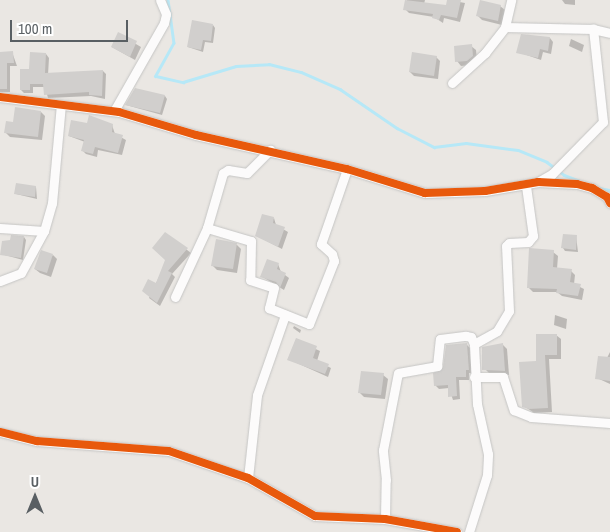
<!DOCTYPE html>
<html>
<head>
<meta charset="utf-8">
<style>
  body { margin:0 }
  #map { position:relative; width:610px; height:532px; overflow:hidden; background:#eae7e3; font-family:"Archivo Narrow",sans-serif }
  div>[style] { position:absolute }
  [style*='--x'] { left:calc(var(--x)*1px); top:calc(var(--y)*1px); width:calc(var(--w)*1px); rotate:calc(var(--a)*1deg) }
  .shadow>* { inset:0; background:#0003 }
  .stream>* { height:2.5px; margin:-1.25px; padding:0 1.25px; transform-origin:1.25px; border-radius:1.25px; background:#b6e8f7 }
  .building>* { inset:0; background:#d1cfcd }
  .roads { filter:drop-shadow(0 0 1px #c5c5c4) drop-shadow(0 0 1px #c5c5c4) }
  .minor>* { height:9px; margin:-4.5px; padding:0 4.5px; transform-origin:4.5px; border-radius:4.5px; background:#fcfbfb }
  .cycleway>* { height:8px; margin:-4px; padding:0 4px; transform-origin:4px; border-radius:4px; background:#e8590c }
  span { translate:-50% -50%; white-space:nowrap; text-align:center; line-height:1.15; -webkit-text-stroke:4px #fff; paint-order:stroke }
  .north { position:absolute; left:10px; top:472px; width:50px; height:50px; -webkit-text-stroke:4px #fff; paint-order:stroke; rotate:0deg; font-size:14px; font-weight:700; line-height:20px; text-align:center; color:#595f63 }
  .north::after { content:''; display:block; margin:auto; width:18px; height:22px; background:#595f63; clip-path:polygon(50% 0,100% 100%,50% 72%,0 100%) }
  .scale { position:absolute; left:10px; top:20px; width:118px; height:22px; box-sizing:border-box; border:2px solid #595f63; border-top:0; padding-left:6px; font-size:15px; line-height:18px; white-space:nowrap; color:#595f63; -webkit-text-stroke:4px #fff; paint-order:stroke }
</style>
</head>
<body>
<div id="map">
  <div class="shadow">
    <i style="clip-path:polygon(407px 0,425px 0,424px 4px,447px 7px,449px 0,465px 3px,460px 22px,444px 18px,443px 23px,434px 17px,409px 13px,405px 9px)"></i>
    <i style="clip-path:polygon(562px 0,575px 0,575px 5px,565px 4px)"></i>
    <i style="clip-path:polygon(500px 6px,505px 10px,502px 25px,482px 20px,478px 16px)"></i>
    <i style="clip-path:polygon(213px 25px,215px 28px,213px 43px,205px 42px,203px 52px,188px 47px)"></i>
    <i style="clip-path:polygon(119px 34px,141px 47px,135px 60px,112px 47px)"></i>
    <i style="clip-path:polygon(550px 38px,553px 42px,551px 54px,543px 52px,541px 60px,518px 52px)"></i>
    <i style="clip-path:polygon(571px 39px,584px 45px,582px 52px,569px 46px)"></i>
    <i style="clip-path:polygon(471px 46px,476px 50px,477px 60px,472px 65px,461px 66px,457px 61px)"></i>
    <i style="clip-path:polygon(12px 52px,17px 66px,10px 66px,10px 92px,0 92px,0 53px)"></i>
    <i style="clip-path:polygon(46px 54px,49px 58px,48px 75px,103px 71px,106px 74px,105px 99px,91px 96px,48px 98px,45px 87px,33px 87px,33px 93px,24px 93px,21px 90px,30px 70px)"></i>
    <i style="clip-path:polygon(436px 57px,440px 61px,438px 79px,414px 76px,410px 72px)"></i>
    <i style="clip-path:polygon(165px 96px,167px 99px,162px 115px,126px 105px)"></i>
    <i style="clip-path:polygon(41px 112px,45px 116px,42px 140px,10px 137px,5px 132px,14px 124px)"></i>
    <i style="clip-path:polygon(87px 125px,112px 125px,115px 134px,126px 140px,122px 155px,98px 150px,97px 157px,86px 154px,83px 151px,85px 142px,69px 136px)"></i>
    <i style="clip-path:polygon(36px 187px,37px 199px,16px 194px)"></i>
    <i style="clip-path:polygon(274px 218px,276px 225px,288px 232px,282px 249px,257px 236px)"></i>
    <i style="clip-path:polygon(165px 233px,191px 253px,172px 274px,175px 277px,160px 306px,149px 298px,167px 260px)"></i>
    <i style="clip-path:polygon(576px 236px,578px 252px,565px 251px,563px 248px)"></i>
    <i style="clip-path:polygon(24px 237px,26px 240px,23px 260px,1px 254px)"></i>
    <i style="clip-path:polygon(217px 240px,237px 245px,241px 249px,237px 273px,217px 270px,212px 265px)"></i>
    <i style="clip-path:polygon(553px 252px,558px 256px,557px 269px,571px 271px,575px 275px,574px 284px,584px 289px,582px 300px,562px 296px,557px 292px,533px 292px,529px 288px)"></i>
    <i style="clip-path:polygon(53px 255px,57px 259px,51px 277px,40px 273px,35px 269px)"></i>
    <i style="clip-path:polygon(278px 264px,281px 272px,289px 278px,284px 290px,261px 276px)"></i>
    <i style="clip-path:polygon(555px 315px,567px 319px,566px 329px,554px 325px)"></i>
    <i style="clip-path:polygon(294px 326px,301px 330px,300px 333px,293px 328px)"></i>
    <i style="clip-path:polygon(556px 335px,561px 339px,561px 359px,549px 359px,552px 412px,534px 413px,524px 406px,538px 362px)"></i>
    <i style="clip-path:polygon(296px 340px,320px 351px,317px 361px,331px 368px,328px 377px,288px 359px)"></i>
    <i style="clip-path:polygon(466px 344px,470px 348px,472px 373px,469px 373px,469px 380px,459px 380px,460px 399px,453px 400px,449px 388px,439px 389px,435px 385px,444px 368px)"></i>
    <i style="clip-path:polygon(502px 344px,507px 349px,509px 375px,490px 374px,485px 369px)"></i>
    <i style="clip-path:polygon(610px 352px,610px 384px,597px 378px)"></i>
    <i style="clip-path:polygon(383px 375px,388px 379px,385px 399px,364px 397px,359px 392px)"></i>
  </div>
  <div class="stream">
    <i style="--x:168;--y:0;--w:43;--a:82.1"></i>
    <i style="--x:174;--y:43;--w:38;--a:119"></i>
    <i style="--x:156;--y:76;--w:28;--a:13"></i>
    <i style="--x:183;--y:82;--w:55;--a:-16.8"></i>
    <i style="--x:236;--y:66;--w:33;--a:-3"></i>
    <i style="--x:269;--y:64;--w:33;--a:14"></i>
    <i style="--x:301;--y:72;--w:43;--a:23.6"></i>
    <i style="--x:340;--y:89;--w:69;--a:34.4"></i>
    <i style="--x:397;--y:128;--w:42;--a:27.2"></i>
    <i style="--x:434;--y:147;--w:32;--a:-7"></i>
    <i style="--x:466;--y:143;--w:52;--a:7.7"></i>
    <i style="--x:518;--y:150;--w:31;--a:22"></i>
    <i style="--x:547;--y:162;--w:21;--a:37"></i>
    <i style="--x:564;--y:175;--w:15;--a:20"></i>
    <i style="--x:599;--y:188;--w:11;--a:10"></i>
  </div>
  <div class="building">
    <i style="clip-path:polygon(405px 0,446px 5px,447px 0,461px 0,457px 18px,441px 15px,439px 20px,432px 18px,433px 14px,403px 10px)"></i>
    <i style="clip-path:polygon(480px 0,501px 5px,498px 21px,476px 16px)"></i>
    <i style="clip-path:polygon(192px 20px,213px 24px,211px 41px,203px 40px,201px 50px,187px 47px)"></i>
    <i style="clip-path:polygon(118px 32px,137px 41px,130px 57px,111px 47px)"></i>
    <i style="clip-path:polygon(521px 34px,550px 37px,548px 51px,540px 49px,538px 58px,516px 53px)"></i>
    <i style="clip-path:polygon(472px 44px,473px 56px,467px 61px,455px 62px,454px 46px)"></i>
    <i style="clip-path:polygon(13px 51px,14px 63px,7px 63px,7px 89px,0 89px,0 52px)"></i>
    <i style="clip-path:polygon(30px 52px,46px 53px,45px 73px,103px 70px,102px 96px,89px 95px,89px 92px,44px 95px,43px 84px,30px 84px,30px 90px,20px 90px,20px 69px,29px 69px)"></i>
    <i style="clip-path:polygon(412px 52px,437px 56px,434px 76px,409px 72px)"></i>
    <i style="clip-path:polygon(135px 88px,165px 95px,160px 113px,125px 105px)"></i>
    <i style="clip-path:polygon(15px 107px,41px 111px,38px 137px,4px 133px,6px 121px,13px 122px)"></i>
    <i style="clip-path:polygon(89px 115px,113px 124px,112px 132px,123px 135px,118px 153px,95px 147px,93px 154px,81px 151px,84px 140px,68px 136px,71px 120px,87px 123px)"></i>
    <i style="clip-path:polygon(16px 183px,36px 186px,35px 197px,14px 194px)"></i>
    <i style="clip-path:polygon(262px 214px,274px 217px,273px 223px,285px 227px,278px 247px,255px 236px)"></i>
    <i style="clip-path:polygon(165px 232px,188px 248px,168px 271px,172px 273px,157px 303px,142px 291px,148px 279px,156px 283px,165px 260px,152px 248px)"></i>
    <i style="clip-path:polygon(563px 234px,577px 235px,576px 250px,561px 248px)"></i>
    <i style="clip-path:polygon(11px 235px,24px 236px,21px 258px,0 255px,2px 241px,10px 240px)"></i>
    <i style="clip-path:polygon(216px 239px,237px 243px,233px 269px,211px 266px)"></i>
    <i style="clip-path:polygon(529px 248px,554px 250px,553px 267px,572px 269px,570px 282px,581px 284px,578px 296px,556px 293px,557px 289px,527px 288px)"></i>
    <i style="clip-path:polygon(41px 250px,53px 254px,47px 273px,34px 269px)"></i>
    <i style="clip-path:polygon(267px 259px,279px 263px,277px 269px,286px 273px,280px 288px,276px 282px,260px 277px)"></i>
    <i style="clip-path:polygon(536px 334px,557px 334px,557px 355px,545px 355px,548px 408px,529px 409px,522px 407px,519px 362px,536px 361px)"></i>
    <i style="clip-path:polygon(296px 338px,317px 346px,313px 358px,329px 364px,325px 374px,287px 360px)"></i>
    <i style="clip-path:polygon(467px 343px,469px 370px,466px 370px,466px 377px,456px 377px,457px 396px,448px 397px,448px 385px,434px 386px,433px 373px,443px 367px,446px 345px)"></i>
    <i style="clip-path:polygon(503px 343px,505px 371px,482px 370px,482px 347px)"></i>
    <i style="clip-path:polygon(598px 356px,610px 357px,610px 381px,595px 379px)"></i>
    <i style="clip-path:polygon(361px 371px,384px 373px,381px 395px,358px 393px)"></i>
  </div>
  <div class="roads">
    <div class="minor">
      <i style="--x:505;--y:27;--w:88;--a:1.3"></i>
      <i style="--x:593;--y:29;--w:17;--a:13"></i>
      <i style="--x:452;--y:83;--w:45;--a:-42.3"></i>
      <i style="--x:485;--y:53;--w:33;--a:-52"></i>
      <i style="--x:505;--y:27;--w:28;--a:-77"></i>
      <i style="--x:0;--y:97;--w:120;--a:7.2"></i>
      <i style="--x:119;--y:112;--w:80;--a:16.6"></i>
      <i style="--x:196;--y:135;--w:155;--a:12.7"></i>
      <i style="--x:347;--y:169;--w:82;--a:17.1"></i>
      <i style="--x:425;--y:193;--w:60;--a:-1.9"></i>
      <i style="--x:485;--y:191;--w:54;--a:-9.6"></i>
      <i style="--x:538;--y:182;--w:39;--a:3"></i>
      <i style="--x:577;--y:184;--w:16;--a:15"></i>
      <i style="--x:592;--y:188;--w:17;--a:31"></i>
      <i style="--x:607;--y:197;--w:7;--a:63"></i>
      <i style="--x:114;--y:111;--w:101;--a:-60.4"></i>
      <i style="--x:164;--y:23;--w:9;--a:-77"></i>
      <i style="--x:166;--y:14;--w:15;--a:-113"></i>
      <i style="--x:538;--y:182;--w:16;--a:-30"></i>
      <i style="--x:552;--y:174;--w:73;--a:-45.6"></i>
      <i style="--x:603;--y:122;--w:94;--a:-96.1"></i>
      <i style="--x:0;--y:228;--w:44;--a:3.9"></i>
      <i style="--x:207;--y:228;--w:46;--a:16.5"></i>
      <i style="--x:251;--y:241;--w:39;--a:91"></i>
      <i style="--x:250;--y:280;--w:25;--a:18"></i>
      <i style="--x:274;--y:288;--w:21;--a:104"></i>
      <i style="--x:269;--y:308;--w:43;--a:21.8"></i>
      <i style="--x:309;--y:324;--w:68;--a:-68.4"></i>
      <i style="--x:334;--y:261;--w:7;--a:-106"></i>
      <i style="--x:332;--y:254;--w:15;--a:-138"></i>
      <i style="--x:321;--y:244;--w:79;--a:-70.9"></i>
      <i style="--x:0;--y:281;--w:22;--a:-21"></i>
      <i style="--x:21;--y:273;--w:48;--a:-61.3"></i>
      <i style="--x:44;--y:231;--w:29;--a:-74"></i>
      <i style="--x:52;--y:203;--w:98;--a:-84.8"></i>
      <i style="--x:175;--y:297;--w:76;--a:-65.1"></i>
      <i style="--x:207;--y:228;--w:57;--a:-73.8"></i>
      <i style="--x:223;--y:173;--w:6;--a:-31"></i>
      <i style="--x:228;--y:170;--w:19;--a:9"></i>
      <i style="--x:247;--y:173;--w:33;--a:-45"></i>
      <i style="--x:474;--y:377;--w:29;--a:0"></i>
      <i style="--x:503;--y:377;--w:35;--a:72"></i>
      <i style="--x:514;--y:410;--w:18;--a:22"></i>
      <i style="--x:531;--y:417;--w:79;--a:4.3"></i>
      <i style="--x:0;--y:432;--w:38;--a:14"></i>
      <i style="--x:37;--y:441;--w:132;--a:4.3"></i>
      <i style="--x:169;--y:451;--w:83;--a:18.9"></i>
      <i style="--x:248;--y:478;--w:77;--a:29.6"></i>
      <i style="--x:315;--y:516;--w:70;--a:2.5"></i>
      <i style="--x:385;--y:519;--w:73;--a:10.2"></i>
      <i style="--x:248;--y:478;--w:83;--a:-83.8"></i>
      <i style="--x:257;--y:395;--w:85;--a:-70.7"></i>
      <i style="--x:385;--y:519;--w:39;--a:-89"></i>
      <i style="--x:386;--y:480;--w:30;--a:-96"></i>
      <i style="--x:383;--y:450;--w:78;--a:-79"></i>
      <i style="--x:398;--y:373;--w:40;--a:-10"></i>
      <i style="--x:437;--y:366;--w:27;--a:-84"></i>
      <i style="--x:440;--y:339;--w:26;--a:-7"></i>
      <i style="--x:466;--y:336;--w:5;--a:11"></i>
      <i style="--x:471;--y:337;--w:8;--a:67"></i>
      <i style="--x:469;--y:532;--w:60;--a:-72.5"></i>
      <i style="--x:487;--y:475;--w:21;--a:-87"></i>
      <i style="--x:488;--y:454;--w:51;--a:-102.4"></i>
      <i style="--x:477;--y:404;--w:60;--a:-92.9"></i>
      <i style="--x:474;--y:344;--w:26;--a:-29"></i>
      <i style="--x:497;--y:331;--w:23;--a:-59"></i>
      <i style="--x:509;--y:311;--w:65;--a:-92.6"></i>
      <i style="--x:506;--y:246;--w:4;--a:-45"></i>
      <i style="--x:509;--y:243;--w:19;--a:-3"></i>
      <i style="--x:528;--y:242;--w:8;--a:-50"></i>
      <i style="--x:533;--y:236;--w:50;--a:-98"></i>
    </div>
  </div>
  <div class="cycleway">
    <i style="--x:0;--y:97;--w:120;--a:7.2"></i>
    <i style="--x:119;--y:112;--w:80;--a:16.6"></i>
    <i style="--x:196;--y:135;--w:155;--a:12.7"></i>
    <i style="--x:347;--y:169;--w:82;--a:17.1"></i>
    <i style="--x:425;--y:193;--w:60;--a:-1.9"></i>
    <i style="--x:485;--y:191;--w:54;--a:-9.6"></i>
    <i style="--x:538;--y:182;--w:39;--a:3"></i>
    <i style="--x:577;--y:184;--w:16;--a:15"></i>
    <i style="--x:592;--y:188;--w:17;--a:31"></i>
    <i style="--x:607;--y:197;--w:7;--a:63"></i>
    <i style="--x:0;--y:432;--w:38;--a:14"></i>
    <i style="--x:37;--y:441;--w:132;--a:4.3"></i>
    <i style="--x:169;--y:451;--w:83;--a:18.9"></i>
    <i style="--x:248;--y:478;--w:77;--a:29.6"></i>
    <i style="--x:315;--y:516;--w:70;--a:2.5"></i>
    <i style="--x:385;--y:519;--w:73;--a:10.2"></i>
  </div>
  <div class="north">U</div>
  <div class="scale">100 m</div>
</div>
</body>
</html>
